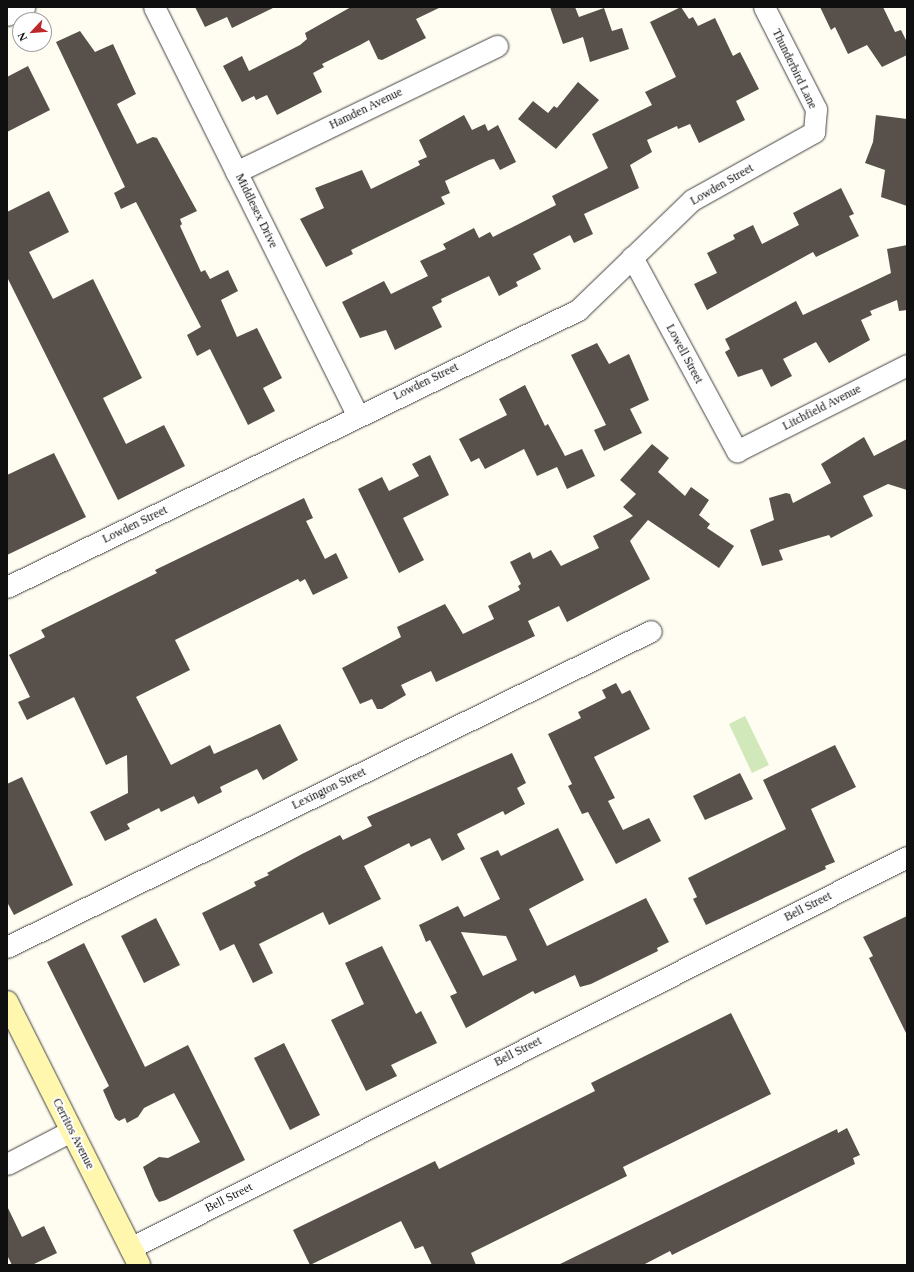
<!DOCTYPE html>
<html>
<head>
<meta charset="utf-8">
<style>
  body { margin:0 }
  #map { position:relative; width:914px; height:1272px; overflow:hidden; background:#fffcf1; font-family:Georgia,serif }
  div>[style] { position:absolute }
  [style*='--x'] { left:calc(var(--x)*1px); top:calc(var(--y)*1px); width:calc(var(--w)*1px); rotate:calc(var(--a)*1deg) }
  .green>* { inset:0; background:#d1e9ba }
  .building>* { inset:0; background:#57504b }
  .roads { filter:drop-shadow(0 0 1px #424242) drop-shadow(0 0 1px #424242) }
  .minor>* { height:21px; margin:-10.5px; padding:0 10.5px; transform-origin:10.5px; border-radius:10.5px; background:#fff }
  .secondary>* { height:22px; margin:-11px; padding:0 11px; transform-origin:11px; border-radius:11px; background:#fef7ad }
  span { translate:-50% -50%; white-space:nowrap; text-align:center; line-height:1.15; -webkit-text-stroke:4px #fff; paint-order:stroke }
  .street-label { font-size:12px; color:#0f0f0f }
  .frame { position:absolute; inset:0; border:8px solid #0f0f0f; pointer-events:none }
  .north { position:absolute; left:12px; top:12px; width:40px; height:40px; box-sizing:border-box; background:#fff; border:1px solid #9f9f9f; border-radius:50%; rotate:244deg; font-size:11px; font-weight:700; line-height:16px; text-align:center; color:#0f0f0f }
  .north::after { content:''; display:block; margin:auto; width:14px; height:18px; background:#bd282a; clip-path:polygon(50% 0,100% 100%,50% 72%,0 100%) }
</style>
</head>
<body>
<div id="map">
  <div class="green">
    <i style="clip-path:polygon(745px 716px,769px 765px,752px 773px,729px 724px)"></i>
  </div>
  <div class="building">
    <i style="clip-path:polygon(195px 7px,275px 7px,232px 28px,227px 17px,205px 27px)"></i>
    <i style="clip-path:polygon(351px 7px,441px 7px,416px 19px,426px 38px,382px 60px,378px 59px,369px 40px,360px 45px,322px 64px,324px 67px,313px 73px,322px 92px,277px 115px,267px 95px,256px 100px,254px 96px,242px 102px,223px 66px,242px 56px,249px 71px,300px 45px,307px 39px,305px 33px)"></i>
    <i style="clip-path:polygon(550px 7px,575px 7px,579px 17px,604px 8px,612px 31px,622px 28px,629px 49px,590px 62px,583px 37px,563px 44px)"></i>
    <i style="clip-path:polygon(681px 7px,689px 19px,693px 17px,698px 26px,715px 18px,733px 56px,740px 52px,759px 89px,736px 101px,745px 120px,699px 143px,690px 124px,678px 129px,677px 126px,647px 140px,652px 152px,630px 165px,639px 188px,584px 214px,593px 234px,574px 243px,570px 235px,533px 254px,541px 269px,516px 282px,518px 286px,499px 296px,489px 276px,441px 299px,442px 302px,432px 307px,442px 327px,395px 350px,386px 330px,360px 338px,342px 302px,384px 281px,391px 294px,428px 276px,420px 261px,446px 249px,443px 244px,474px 228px,479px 238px,490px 232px,493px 237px,556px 205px,552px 196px,608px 168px,592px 134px,652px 105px,645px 92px,676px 77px,650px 22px)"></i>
    <i style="clip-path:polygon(820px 7px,883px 7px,895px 32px,901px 30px,907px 42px,907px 55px,882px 67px,867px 45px,848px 54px,835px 27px,831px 30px)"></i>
    <i style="clip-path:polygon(80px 31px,95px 52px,113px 44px,136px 94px,117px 104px,137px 144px,153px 137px,157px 138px,197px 211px,180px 219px,182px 224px,180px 226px,201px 272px,205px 270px,210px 279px,228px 270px,238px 291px,221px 300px,237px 337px,257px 328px,282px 378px,263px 388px,275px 411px,248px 425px,210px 349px,197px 356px,187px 335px,201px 327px,136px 202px,121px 209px,114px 193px,125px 187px,56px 42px)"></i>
    <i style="clip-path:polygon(28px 66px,50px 110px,7px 132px,7px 77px)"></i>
    <i style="clip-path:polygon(578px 82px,599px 100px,556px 149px,518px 119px,533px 101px,548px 113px,554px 106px,557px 108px)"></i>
    <i style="clip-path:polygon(464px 115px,472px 130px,485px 124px,488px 131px,498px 125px,516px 162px,500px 170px,494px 159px,489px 160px,445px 181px,450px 193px,441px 197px,445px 204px,351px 250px,353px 254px,326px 267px,300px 219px,324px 208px,315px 188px,362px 170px,371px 189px,420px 165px,418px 161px,427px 157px,419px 140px)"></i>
    <i style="clip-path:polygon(876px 115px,907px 119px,907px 206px,881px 197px,885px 170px,865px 163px,873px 142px)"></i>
    <i style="clip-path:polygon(841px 188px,854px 214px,849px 216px,859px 236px,816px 257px,813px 252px,707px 310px,694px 284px,717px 273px,707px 253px,735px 239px,733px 235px,753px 225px,762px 244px,799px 225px,793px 213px)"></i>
    <i style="clip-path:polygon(49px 191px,69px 232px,29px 252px,53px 299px,93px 279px,142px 378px,103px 398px,126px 444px,164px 425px,185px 466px,118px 500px,7px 277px,7px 212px)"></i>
    <i style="clip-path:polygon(907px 245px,907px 310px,899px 311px,897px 300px,870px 311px,872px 315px,861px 320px,870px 340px,829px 363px,816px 342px,783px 359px,792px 376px,771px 387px,762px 369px,738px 377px,725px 352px,730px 349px,725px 339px,796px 301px,803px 315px,891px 273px,887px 249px)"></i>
    <i style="clip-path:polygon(597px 343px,609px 364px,629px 354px,649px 400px,630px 409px,642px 433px,604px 451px,594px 430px,606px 425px,571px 355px)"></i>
    <i style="clip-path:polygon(525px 385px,545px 426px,548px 424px,565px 456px,582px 449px,595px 476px,567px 489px,557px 467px,537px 476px,524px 449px,485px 469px,479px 458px,471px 462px,459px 439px,507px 415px,499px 399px)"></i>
    <i style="clip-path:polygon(864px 437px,874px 456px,907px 439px,907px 490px,888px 484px,863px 496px,873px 516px,831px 538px,829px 535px,779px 550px,783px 560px,762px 566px,750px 530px,774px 520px,769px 498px,786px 493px,790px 494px,793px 503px,831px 483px,821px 464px)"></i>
    <i style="clip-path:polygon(652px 444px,669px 458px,658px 472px,685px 496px,691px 487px,709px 500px,699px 515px,710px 524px,707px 528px,734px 546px,719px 568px,648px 520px,630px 541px,650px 579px,567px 622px,559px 606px,528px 621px,535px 636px,436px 682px,431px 671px,401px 685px,406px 695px,382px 709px,377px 709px,372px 699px,360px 704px,342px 668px,401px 637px,397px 627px,445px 604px,463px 634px,494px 619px,488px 606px,520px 590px,518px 586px,521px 584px,510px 562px,530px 552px,533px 559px,551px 550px,561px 566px,599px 548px,593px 536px,633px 516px,623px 507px,636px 494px,620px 480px)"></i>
    <i style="clip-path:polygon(54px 453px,86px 517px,7px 555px,7px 475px)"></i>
    <i style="clip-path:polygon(430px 455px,449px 495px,403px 518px,424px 560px,399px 573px,358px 489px,382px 477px,389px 491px,419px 476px,412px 464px)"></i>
    <i style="clip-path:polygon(304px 498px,313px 518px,306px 521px,325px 559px,336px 553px,348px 578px,313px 595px,305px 579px,300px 582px,298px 579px,175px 640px,190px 670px,136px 697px,171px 765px,210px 745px,214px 754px,280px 724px,298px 760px,263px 780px,257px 769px,220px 787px,222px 792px,198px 804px,194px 796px,161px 812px,159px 808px,127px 824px,130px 829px,105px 841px,90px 812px,128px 793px,127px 755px,106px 765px,74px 697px,27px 720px,18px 702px,30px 697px,9px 655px,45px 637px,41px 630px,157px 573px,155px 570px)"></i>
    <i style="clip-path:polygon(616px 683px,622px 694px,630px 690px,650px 729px,594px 757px,615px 798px,608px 801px,623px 830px,649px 818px,661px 841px,616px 864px,588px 812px,582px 814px,568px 786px,572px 784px,548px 734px,581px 718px,578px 712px,606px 698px,602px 690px)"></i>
    <i style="clip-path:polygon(835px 745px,856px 787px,811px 809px,835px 862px,825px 866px,826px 869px,706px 925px,693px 899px,697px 897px,688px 878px,786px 829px,763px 780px)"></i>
    <i style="clip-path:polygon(512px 753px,526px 783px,517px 788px,525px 804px,505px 815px,503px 811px,457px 834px,465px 849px,442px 861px,430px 838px,411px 847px,409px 843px,364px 866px,381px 899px,329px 925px,323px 912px,259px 944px,273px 973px,253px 983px,234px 944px,220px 951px,202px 913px,256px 886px,254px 882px,269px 875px,267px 873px,302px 854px,340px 835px,343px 840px,372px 826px,367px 817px)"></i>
    <i style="clip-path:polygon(740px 773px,753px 799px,705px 820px,693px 796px)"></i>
    <i style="clip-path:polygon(22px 777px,73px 885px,14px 915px,7px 902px,7px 784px)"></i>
    <i style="clip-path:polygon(evenodd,558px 828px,584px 880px,529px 909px,547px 946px,646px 898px,669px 942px,657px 948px,658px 951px,591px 984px,580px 987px,575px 975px,535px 994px,533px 991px,466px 1028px,450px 996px,457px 993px,430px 940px,426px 942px,419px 925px,458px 906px,464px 917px,500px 899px,480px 858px,498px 850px,501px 856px,558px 828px,461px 932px,506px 936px,517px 960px,483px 976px,461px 932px)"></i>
    <i style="clip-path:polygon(907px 916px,907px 1035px,869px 958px,873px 956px,863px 937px)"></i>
    <i style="clip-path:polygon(156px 918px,180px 965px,144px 983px,121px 936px)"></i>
    <i style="clip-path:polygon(84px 943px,145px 1067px,188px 1045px,245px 1160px,166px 1200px,159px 1202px,155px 1196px,143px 1167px,159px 1157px,168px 1158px,200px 1142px,174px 1093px,144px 1108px,138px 1117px,127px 1123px,125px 1118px,119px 1121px,115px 1118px,103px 1090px,109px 1086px,47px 962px)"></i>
    <i style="clip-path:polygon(382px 946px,416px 1014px,421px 1011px,437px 1043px,391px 1065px,397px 1076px,366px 1091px,331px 1020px,364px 1004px,345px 963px)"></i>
    <i style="clip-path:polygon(731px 1013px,771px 1094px,623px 1167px,627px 1176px,471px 1253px,476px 1265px,432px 1265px,423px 1246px,415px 1249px,401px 1221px,310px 1265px,293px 1230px,435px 1161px,439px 1169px,595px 1091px,591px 1083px)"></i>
    <i style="clip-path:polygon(284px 1043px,320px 1115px,290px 1130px,254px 1058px)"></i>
    <i style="clip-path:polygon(847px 1128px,860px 1155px,853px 1158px,855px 1164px,672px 1255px,670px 1251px,643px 1265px,558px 1265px,837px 1129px,838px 1133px)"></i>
    <i style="clip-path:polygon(7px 1206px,22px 1237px,44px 1226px,57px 1253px,32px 1265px,12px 1265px,7px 1255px)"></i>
  </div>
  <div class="roads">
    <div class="minor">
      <i style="--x:154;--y:7;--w:456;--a:63.5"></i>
      <i style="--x:7;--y:15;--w:19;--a:-25"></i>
      <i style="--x:236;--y:172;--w:290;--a:-25.8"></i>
      <i style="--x:632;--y:257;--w:221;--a:61.6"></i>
      <i style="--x:737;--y:451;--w:191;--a:-26.8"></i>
      <i style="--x:7;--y:587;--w:635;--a:-25.88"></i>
      <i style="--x:578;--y:310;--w:158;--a:-44"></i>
      <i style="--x:692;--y:200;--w:140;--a:-29.1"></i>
      <i style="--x:814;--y:132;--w:23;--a:-85"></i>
      <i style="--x:816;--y:109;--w:114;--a:-117"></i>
      <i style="--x:7;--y:947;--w:717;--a:-26.14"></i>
      <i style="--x:7;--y:1164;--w:72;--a:-27.3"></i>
      <i style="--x:130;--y:1248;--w:870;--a:-26.71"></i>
    </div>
    <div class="secondary">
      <i style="--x:7;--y:1002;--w:294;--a:63.3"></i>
    </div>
  </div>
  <div class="street-label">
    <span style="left:794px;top:69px;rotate:64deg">Thunderbird Lane</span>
    <span style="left:366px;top:109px;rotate:-26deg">Hamden Avenue</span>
    <span style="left:722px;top:185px;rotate:-30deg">Lowden Street</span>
    <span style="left:256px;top:211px;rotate:64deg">Middlesex Drive</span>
    <span style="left:684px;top:354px;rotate:62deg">Lowell Street</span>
    <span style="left:426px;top:382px;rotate:-26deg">Lowden Street</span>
    <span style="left:822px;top:408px;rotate:-27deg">Litchfield Avenue</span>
    <span style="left:135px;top:525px;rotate:-26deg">Lowden Street</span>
    <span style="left:329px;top:789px;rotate:-26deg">Lexington Street</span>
    <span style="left:808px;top:907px;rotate:-27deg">Bell Street</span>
    <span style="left:518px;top:1052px;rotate:-27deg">Bell Street</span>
    <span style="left:73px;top:1134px;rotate:63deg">Cerritos Avenue</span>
    <span style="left:229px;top:1198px;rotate:-27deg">Bell Street</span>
  </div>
  <div class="frame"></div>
  <div class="north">N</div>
</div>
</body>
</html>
